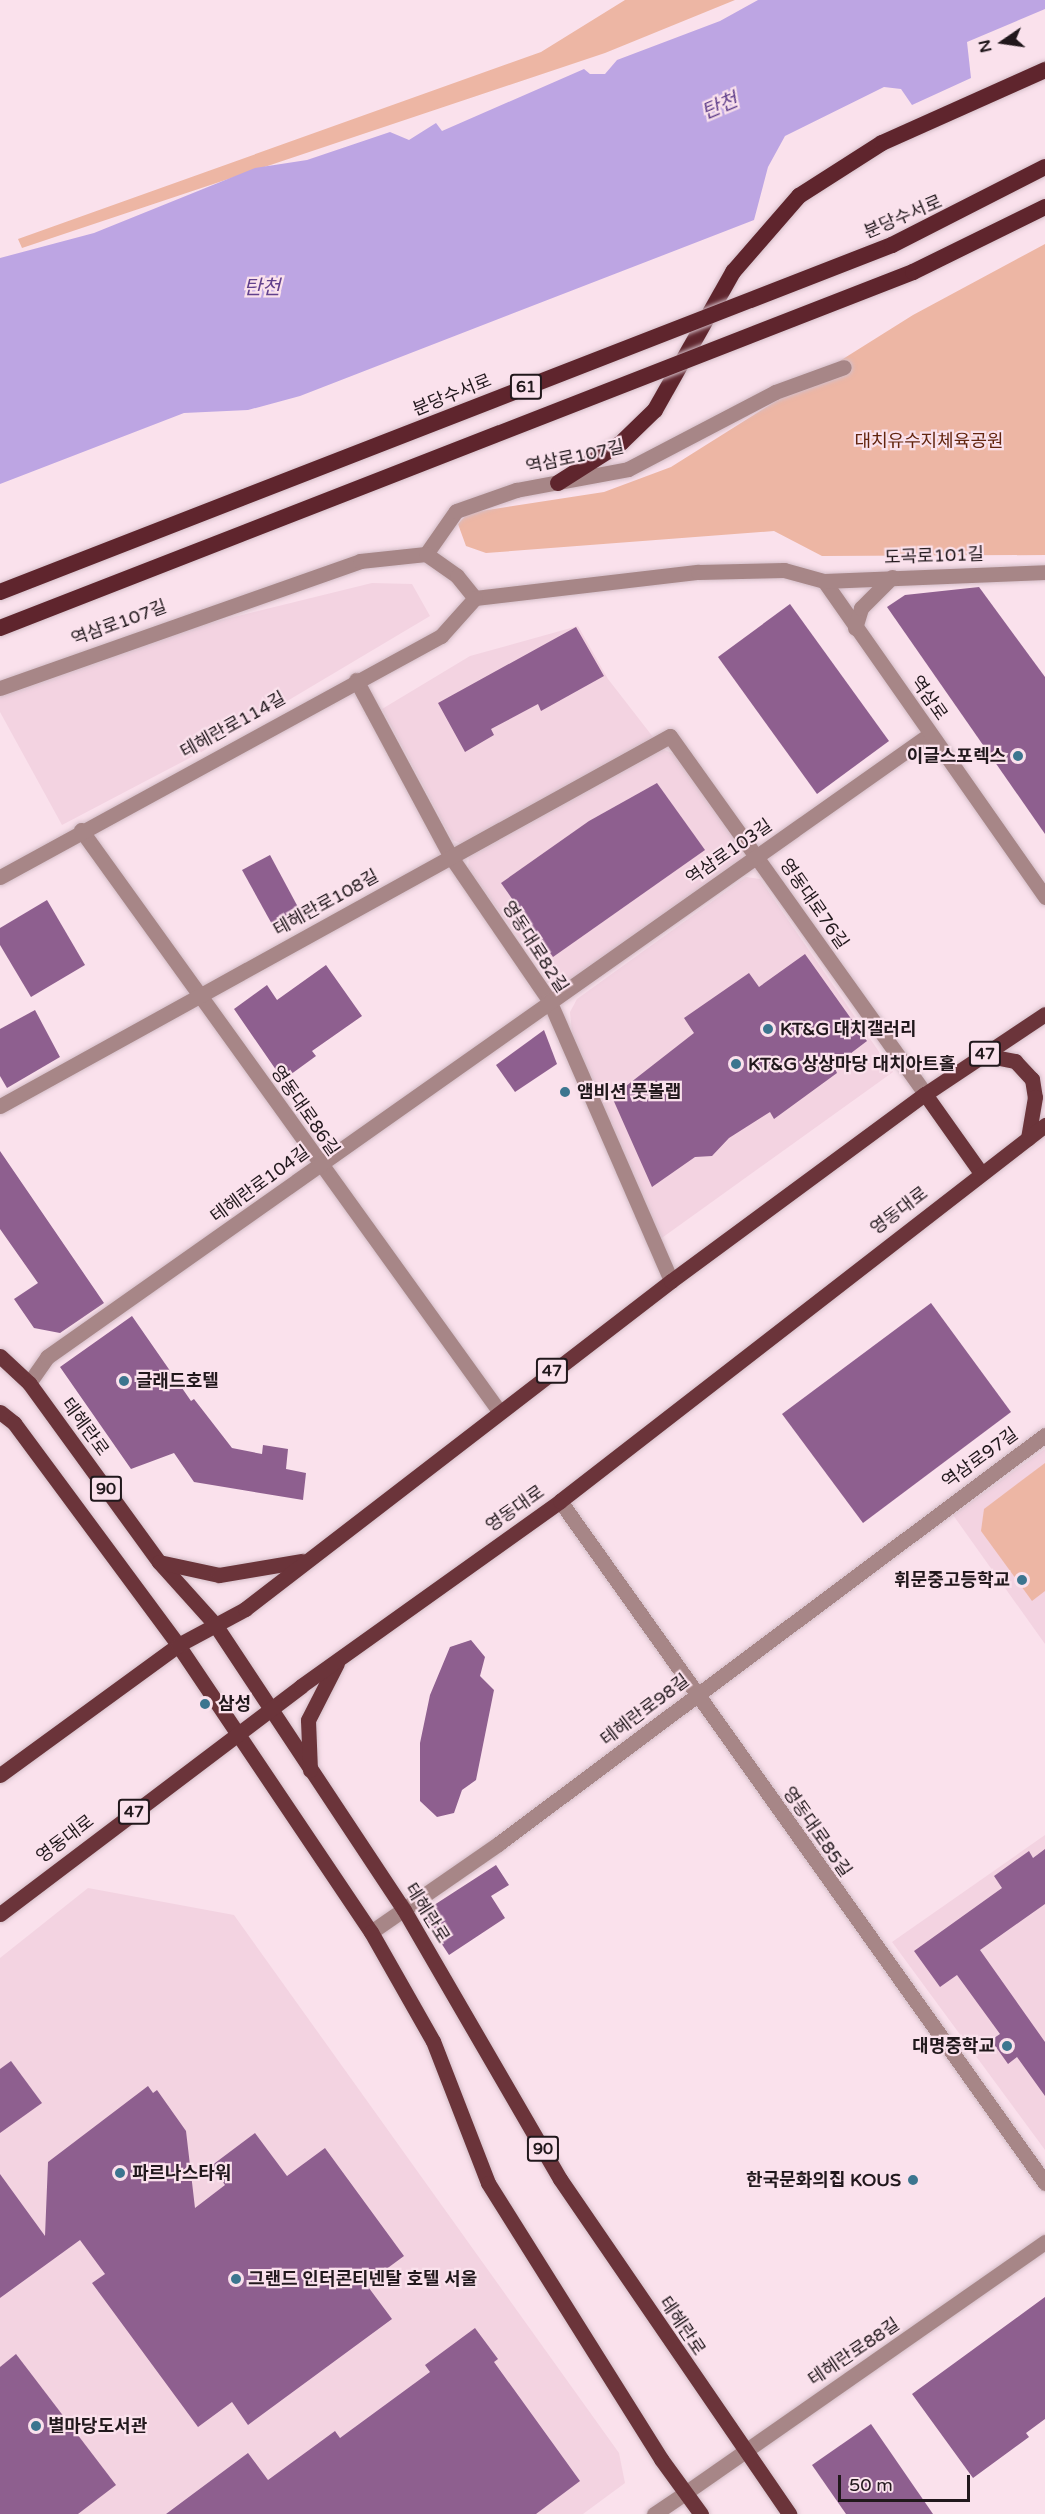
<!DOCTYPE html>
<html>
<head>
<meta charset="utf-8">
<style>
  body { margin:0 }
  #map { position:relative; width:1045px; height:2514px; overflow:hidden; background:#fae1ec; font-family:"Varela Round","Noto Sans KR",sans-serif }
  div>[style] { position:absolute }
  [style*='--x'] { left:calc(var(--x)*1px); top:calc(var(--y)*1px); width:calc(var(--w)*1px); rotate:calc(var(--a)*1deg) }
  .built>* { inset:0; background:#f3d3e1 }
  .green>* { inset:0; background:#edb6a4 }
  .water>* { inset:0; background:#bda5e3 }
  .building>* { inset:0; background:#8e5f8f }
  .roads { filter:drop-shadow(0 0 2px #d3bdc7) drop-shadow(0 0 2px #d3bdc7) }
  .minor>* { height:15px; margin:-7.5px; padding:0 7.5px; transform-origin:7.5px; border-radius:7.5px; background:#a78687 }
  .tertiary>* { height:15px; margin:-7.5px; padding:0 7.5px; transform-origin:7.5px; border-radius:7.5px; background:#a78687 }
  .primary>* { height:15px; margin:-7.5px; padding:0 7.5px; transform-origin:7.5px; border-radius:7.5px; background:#6b343a }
  .trunk>* { height:16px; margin:-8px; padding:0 8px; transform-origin:8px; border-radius:8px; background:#5f252d }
  .bridges { filter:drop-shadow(0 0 2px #d3bdc7) drop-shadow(0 0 2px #d3bdc7) }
  .trunk-bridge>* { height:16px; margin:-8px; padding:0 8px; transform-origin:8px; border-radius:8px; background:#5f252d }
  .dots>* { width:16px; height:16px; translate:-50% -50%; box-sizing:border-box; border:3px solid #fae1ec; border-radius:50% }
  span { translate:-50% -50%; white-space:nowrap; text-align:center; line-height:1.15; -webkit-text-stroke:4.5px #fae1ec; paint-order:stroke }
  .shield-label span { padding:2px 4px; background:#fae1ec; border:2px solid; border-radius:4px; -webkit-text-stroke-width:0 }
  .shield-label { font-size:16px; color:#21181c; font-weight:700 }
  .street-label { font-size:18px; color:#21181c }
  .park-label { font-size:18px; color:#62240d }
  .poi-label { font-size:18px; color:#21181c; font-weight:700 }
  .right { translate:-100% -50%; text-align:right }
  .left { translate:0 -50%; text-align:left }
  .water-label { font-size:20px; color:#62418c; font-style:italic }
  .north { position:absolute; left:973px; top:12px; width:60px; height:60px; -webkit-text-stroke:4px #fae1ec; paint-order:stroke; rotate:257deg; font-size:16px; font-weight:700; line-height:24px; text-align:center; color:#21181c }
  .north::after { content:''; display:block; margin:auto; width:21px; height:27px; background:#21181c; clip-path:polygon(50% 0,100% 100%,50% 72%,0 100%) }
  .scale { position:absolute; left:838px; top:2475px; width:132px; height:27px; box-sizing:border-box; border:3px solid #21181c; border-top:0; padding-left:8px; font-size:18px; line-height:21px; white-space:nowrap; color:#21181c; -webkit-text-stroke:4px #fae1ec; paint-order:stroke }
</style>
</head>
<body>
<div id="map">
  <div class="built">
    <i style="clip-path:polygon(372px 583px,412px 584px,430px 616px,203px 751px,62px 825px,0 712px,0 693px,185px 629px)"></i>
    <i style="clip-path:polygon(578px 626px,608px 679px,653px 737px,463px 844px,452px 840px,382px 709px,470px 656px)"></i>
    <i style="clip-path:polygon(660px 748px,679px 756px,743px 846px,741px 860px,561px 988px,555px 987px,468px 869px,469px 856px)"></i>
    <i style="clip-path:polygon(746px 877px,760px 879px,893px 1072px,659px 1240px,572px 1033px,570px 1012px,577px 999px)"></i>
    <i style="clip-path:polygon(1045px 1449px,1045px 1644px,953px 1515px)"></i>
    <i style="clip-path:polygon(1045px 1835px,1045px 2150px,892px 1942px)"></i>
    <i style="clip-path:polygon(88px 1888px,234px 1915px,619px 2453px,625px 2483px,583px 2514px,0 2514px,0 1958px)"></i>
  </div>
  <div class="green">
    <i style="clip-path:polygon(625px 0,735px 0,605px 53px,22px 248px,18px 239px,541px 52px)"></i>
    <i style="clip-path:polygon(1045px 244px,1045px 555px,822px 556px,774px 531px,486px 553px,466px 546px,458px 524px,468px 513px,604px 492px,671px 467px,913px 315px)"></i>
    <i style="clip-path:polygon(1045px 1463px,1045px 1591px,1032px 1601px,981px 1531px,984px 1509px)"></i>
  </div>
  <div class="water">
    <i style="clip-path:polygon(758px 0,1045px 0,1045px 9px,967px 42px,971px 78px,912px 105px,901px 89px,884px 87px,785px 136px,768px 167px,754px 220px,300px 396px,248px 410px,184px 413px,0 484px,0 258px,94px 233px,255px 168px,307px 160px,390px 132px,409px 140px,436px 123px,442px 131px,584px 69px,590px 74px,605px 74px,617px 60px,720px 21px)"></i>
  </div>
  <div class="building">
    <i style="clip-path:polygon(979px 587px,1045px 677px,1045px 834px,887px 607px,905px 595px)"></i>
    <i style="clip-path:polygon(790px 604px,889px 741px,817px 794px,718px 657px)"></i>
    <i style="clip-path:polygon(576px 627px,604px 676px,541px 711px,538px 704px,491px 729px,494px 735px,465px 752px,438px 703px)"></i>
    <i style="clip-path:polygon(657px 783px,705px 850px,553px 957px,501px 883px,589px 821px)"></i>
    <i style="clip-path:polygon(270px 855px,299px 909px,273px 926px,242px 870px)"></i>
    <i style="clip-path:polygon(47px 900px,85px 965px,31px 997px,0 945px,0 928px)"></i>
    <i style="clip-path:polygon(805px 954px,867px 1041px,834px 1066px,837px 1073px,774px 1119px,770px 1112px,729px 1138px,712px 1156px,695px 1157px,652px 1187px,612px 1097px,694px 1033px,684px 1018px,749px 973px,759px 987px)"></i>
    <i style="clip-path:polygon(326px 965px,362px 1016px,312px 1051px,316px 1056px,283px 1080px,234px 1009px,267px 985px,277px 1000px)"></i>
    <i style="clip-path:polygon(35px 1010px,60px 1057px,7px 1088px,0 1076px,0 1029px)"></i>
    <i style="clip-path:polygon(544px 1030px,557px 1064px,515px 1092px,496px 1065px)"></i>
    <i style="clip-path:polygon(0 1151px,104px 1303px,60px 1333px,34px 1328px,14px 1299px,38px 1283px,0 1229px)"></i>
    <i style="clip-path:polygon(931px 1303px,1011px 1412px,863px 1523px,782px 1414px)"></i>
    <i style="clip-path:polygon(132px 1316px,191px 1401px,194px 1399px,232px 1448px,262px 1454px,263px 1445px,288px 1449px,286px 1469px,306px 1473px,303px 1500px,194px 1482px,174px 1453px,131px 1469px,60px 1367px)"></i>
    <i style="clip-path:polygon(471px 1640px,485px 1657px,480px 1676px,494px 1690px,476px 1780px,462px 1790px,454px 1813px,437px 1817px,420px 1801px,420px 1743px,430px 1695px,450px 1647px)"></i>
    <i style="clip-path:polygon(1045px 1849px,1045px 1904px,980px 1950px,1045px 2042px,1045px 2096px,1017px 2057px,1008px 2064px,991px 2040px,1000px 2034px,957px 1975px,940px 1987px,914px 1951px,1002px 1888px,994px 1876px,1029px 1851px,1033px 1858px)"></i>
    <i style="clip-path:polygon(496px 1865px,509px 1885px,491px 1896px,505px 1918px,449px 1955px,428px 1923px,431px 1907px)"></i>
    <i style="clip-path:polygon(11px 2061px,42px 2103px,0 2133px,0 2069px)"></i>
    <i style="clip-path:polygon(148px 2086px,153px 2093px,157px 2090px,186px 2131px,195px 2208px,225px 2185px,211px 2166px,255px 2133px,287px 2176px,325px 2148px,404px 2256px,366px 2284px,392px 2319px,248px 2425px,232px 2402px,198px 2427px,92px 2283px,105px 2274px,80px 2240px,0 2298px,0 2174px,45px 2236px,48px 2162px)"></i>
    <i style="clip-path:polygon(1045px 2297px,1045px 2419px,1026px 2433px,1029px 2437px,973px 2478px,912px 2394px)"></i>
    <i style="clip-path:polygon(475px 2328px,498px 2359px,494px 2362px,580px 2481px,536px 2514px,166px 2514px,248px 2453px,268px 2480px,335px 2431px,340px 2438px,430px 2372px,425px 2365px)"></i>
    <i style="clip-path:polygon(16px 2354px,116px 2485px,78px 2514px,0 2514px,0 2367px)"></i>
    <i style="clip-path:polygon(871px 2424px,933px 2514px,846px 2514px,812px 2465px)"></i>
  </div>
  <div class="roads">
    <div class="minor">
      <i style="--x:426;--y:554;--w:52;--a:-55.1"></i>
      <i style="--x:456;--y:511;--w:64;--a:-19.3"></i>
      <i style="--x:516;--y:490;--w:114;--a:-10.6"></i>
      <i style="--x:628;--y:469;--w:166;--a:-27.6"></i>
      <i style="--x:775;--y:392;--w:73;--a:-19.9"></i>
      <i style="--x:356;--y:680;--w:201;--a:61.8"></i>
      <i style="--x:451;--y:857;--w:173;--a:55.6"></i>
      <i style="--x:549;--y:1000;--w:306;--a:66.5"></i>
      <i style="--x:81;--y:830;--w:716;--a:54.27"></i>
      <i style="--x:0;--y:1106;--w:765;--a:-28.91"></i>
      <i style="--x:670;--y:736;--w:440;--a:54.5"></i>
      <i style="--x:29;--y:1383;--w:32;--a:-55"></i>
      <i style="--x:47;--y:1357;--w:1081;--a:-35.2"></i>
      <i style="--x:560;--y:1501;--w:837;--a:54.58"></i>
      <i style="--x:371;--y:1932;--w:155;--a:-34.7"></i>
      <i style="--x:498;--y:1844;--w:683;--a:-36.79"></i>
      <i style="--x:685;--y:2493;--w:439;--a:-34.9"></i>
    </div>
    <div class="tertiary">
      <i style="--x:824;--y:581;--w:386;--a:55"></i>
      <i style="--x:475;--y:598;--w:225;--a:-6.7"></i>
      <i style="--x:698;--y:572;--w:86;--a:-1.3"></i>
      <i style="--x:784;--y:570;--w:41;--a:15.4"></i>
      <i style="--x:824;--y:581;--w:221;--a:-2.3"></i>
      <i style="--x:855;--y:628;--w:21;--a:-73"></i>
      <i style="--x:861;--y:608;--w:44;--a:-45"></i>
      <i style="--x:0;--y:688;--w:382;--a:-19.4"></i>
      <i style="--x:360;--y:561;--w:66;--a:-6.1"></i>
      <i style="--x:426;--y:554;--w:38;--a:35"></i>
      <i style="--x:457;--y:576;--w:28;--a:51"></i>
      <i style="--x:0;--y:877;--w:503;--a:-28.66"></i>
      <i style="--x:441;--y:636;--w:51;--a:-48.2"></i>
      <i style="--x:654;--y:2514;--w:37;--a:-34"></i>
    </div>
    <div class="primary">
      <i style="--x:984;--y:1055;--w:32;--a:11"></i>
      <i style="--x:1015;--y:1061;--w:25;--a:47"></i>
      <i style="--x:1032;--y:1079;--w:18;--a:81"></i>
      <i style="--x:1035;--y:1097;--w:42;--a:99.7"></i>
      <i style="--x:925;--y:1094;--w:97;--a:54.7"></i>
      <i style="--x:0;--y:1356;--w:40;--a:43"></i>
      <i style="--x:29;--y:1383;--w:221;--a:54"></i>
      <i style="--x:159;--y:1562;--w:82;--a:48"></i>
      <i style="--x:214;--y:1623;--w:344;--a:56.5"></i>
      <i style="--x:404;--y:1910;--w:311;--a:59.9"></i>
      <i style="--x:560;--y:2179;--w:406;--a:55.6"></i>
      <i style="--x:0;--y:1412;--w:18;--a:38"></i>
      <i style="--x:14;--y:1423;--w:276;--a:53.5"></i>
      <i style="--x:178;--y:1645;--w:346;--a:56.1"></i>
      <i style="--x:371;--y:1932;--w:125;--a:60.4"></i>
      <i style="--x:433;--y:2041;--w:152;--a:68.8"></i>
      <i style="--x:488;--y:2183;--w:326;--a:57.9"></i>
      <i style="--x:661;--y:2459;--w:68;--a:54"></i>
      <i style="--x:159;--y:1562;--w:61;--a:12.2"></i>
      <i style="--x:219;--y:1575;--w:84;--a:-9.6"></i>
      <i style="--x:310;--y:1770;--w:50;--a:-92.3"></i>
      <i style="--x:308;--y:1720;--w:64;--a:-63"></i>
      <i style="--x:0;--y:1775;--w:220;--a:-36.1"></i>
      <i style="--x:178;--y:1645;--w:76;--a:-28.2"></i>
      <i style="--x:245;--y:1609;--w:538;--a:-37.59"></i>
      <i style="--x:671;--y:1281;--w:315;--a:-36.4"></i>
      <i style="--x:925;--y:1094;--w:144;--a:-33.7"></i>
      <i style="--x:0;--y:1914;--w:378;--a:-37.1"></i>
      <i style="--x:301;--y:1686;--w:318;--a:-35.5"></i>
      <i style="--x:560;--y:1501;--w:614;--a:-37.78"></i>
    </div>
    <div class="trunk">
      <i style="--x:558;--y:483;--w:75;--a:-32.4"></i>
      <i style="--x:621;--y:443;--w:47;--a:-44.1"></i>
      <i style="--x:655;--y:410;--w:159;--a:-60.5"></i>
      <i style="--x:733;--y:272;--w:101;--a:-49"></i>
      <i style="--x:799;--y:196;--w:98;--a:-32.6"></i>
      <i style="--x:882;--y:143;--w:179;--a:-24.1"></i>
    </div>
  </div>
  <div class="bridges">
    <div class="trunk-bridge">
      <i style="--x:0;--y:592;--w:957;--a:-21.26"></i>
      <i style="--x:892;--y:245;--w:172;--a:-27"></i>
      <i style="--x:0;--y:628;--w:980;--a:-21.3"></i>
      <i style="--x:913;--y:272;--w:147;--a:-26.2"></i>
    </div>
  </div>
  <div class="dots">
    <i style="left:1018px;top:756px;background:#3c758f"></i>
    <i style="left:768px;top:1029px;background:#3c758f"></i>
    <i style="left:736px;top:1064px;background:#3c758f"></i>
    <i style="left:565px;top:1092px;background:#3c758f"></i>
    <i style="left:124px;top:1381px;background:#3c758f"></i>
    <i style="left:1022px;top:1580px;background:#3c758f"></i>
    <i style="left:205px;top:1704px;background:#3c758f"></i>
    <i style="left:1007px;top:2046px;background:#3c758f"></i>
    <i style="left:120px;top:2173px;background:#3c758f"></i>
    <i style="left:913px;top:2180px;background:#3c758f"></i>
    <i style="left:236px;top:2279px;background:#3c758f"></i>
    <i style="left:36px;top:2426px;background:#3c758f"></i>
  </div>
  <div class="shield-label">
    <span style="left:526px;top:387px">61</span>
    <span style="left:985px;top:1054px">47</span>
    <span style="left:552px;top:1371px">47</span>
    <span style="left:106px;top:1489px">90</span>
    <span style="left:134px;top:1812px">47</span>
    <span style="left:543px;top:2149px">90</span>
  </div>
  <div class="street-label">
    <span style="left:903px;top:217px;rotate:-23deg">분당수서로</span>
    <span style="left:452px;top:395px;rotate:-22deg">분당수서로</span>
    <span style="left:575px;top:457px;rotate:-12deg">역삼로107길</span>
    <span style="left:934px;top:556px;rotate:-2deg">도곡로101길</span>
    <span style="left:119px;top:623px;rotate:-20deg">역삼로107길</span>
    <span style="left:929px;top:698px;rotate:55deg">역삼로</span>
    <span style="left:233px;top:725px;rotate:-29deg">테헤란로114길</span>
    <span style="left:729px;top:852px;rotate:-35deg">역삼로103길</span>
    <span style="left:326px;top:903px;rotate:-29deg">테헤란로108길</span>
    <span style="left:814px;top:904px;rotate:55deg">영동대로76길</span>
    <span style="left:535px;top:947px;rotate:57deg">영동대로82길</span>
    <span style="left:305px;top:1111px;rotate:55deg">영동대로86길</span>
    <span style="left:260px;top:1184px;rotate:-36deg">테헤란로104길</span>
    <span style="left:899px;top:1211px;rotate:-37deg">영동대로</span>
    <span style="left:85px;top:1427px;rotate:54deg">테헤란로</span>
    <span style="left:980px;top:1458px;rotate:-36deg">역삼로97길</span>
    <span style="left:515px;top:1509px;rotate:-35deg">영동대로</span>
    <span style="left:645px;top:1710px;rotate:-37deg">테헤란로98길</span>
    <span style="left:817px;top:1832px;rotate:55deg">영동대로85길</span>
    <span style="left:65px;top:1839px;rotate:-37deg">영동대로</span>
    <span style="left:427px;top:1913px;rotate:58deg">테헤란로</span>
    <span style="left:682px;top:2326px;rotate:56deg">테헤란로</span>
    <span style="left:854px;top:2352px;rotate:-34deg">테헤란로88길</span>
  </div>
  <div class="park-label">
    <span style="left:929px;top:441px">대치유수지체육공원</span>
  </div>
  <div class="poi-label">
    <span class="right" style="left:1006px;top:756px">이글스포렉스</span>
    <span class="left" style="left:780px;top:1029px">KT&amp;G 대치갤러리</span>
    <span class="left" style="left:748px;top:1064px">KT&amp;G 상상마당 대치아트홀</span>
    <span class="left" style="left:577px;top:1092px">앰비션 풋볼랩</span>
    <span class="left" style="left:136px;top:1381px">글래드호텔</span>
    <span class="right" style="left:1010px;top:1580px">휘문중고등학교</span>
    <span class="left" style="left:218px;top:1704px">삼성</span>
    <span class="right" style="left:995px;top:2046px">대명중학교</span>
    <span class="left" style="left:132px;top:2173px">파르나스타워</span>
    <span class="right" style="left:901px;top:2180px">한국문화의집 KOUS</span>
    <span class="left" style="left:248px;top:2279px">그랜드 인터콘티넨탈 호텔 서울</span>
    <span class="left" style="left:48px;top:2426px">별마당도서관</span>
  </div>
  <div class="water-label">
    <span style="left:720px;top:107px;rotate:-23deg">탄천</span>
    <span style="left:262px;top:288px">탄천</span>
  </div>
  <div class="north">N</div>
  <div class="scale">50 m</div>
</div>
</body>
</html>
